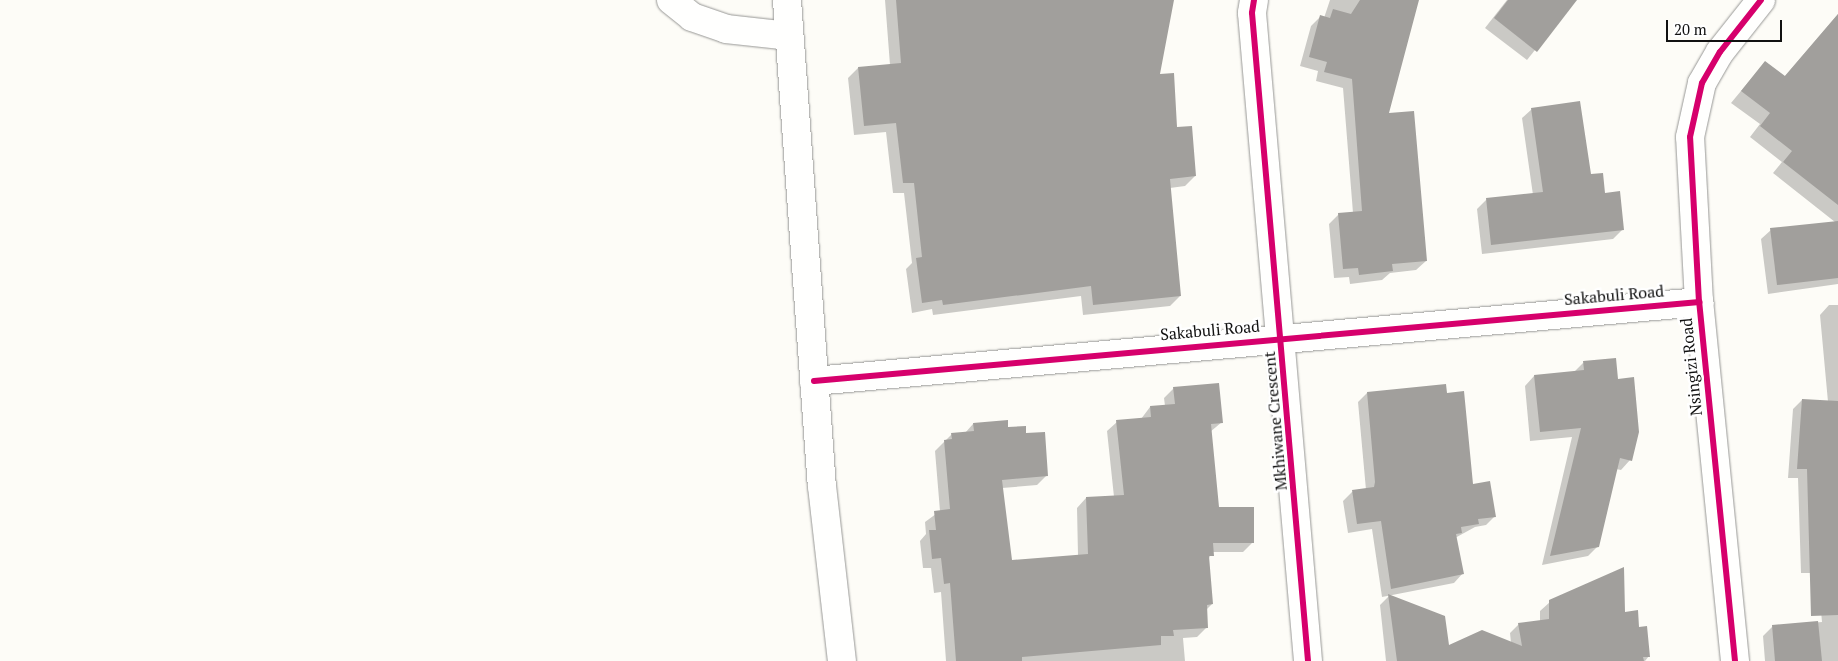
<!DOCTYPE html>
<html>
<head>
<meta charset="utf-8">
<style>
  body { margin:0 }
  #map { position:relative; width:1838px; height:661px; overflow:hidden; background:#fdfcf7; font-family:"PT Serif",serif }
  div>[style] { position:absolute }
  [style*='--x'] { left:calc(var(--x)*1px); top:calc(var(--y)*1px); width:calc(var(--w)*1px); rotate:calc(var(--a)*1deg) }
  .shadow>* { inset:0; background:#0003 }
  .building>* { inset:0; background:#a19f9c }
  .roads { filter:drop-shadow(0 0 1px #979795) drop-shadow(0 0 1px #979795) }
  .minor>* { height:28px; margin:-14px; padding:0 14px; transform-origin:14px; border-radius:14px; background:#fffffe }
  .cycleway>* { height:6px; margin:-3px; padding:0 3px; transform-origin:3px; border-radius:3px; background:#d6006c }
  span { translate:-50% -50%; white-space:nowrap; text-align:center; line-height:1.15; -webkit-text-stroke:5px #fff; paint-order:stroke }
  .street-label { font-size:16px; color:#111 }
  .scale { position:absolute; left:1666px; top:20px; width:116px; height:22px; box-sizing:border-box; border:2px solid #111; border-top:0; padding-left:6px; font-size:15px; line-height:18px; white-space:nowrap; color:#111; -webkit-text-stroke:4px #fff; paint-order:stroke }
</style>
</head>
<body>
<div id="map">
  <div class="shadow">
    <i style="clip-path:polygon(885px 0,1173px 0,1158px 75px,1195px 176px,1185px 186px,1170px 188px,1180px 296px,1170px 306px,1083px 315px,1081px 296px,933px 315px,932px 309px,912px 313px,906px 269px,912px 263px,904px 193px,893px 193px,886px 132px,854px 135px,848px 78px,858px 68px,890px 65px)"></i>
    <i style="clip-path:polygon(1330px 0,1417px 0,1387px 114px,1426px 261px,1416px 270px,1390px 273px,1382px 280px,1350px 284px,1349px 277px,1334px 278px,1329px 224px,1339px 214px,1353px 213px,1343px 88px,1316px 81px,1318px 71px,1300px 66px,1311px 26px,1320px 17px,1324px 18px)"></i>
    <i style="clip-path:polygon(1507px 0,1575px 0,1527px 60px,1485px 28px)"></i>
    <i style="clip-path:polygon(1838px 14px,1838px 284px,1768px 294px,1761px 239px,1771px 230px,1835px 222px,1773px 173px,1782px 162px,1750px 137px,1760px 124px,1731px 103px,1765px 62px,1784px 77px)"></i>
    <i style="clip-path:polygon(1532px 109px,1590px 175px,1623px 229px,1613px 239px,1482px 254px,1477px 209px,1487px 199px,1533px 195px,1522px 118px)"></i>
    <i style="clip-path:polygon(1829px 305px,1838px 305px,1838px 573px,1801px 573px,1798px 478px,1788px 478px,1793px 409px,1802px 400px,1828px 402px,1820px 315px)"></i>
    <i style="clip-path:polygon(1583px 363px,1616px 380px,1630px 460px,1621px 470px,1616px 469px,1598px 546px,1588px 556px,1542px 565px,1572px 437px,1530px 441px,1525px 386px,1534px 376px,1574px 372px)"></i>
    <i style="clip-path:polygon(1174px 388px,1222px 422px,1210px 432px,1218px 508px,1252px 543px,1243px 552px,1212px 552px,1208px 560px,1212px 604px,1206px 610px,1207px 627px,1197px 637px,1183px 638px,1185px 661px,946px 661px,941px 592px,934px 593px,931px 568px,923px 568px,920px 541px,926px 534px,925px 522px,940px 511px,935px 451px,952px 434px,965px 433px,973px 424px,1025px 435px,1047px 475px,1037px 485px,1002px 488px,1011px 561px,1078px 556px,1077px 508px,1086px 498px,1114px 497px,1107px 431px,1117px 422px,1141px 419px,1150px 407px,1165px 406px,1164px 398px)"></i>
    <i style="clip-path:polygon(1367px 393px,1446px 394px,1472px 485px,1495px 516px,1486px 525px,1475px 527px,1455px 538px,1463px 573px,1454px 583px,1382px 597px,1372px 529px,1348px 533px,1343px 501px,1352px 492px,1366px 490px,1358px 402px)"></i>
    <i style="clip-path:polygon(1838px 579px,1838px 661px,1765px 661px,1763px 636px,1773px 626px,1822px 622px,1819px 589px)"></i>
    <i style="clip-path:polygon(1389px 596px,1448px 647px,1511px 643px,1510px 633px,1519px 624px,1540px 621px,1540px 611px,1550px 602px,1624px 613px,1638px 628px,1649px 656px,1645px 661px,1386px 661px,1380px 605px)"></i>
  </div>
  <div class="building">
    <i style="clip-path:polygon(896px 0,1174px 0,1160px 74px,1174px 73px,1177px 127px,1192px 126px,1196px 176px,1170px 179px,1181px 296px,1093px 305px,1091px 286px,943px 305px,942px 300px,922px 303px,916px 258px,922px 257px,914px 183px,903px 183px,896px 123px,864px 126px,858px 67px,901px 63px)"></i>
    <i style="clip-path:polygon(1360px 0,1419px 0,1389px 113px,1414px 111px,1427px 261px,1392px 264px,1393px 271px,1359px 275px,1358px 268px,1343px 269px,1338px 213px,1362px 211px,1352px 79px,1324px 72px,1327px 62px,1309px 57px,1320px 15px,1330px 18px,1333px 9px,1351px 14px)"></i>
    <i style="clip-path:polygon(1508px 0,1577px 0,1537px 52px,1494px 18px)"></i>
    <i style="clip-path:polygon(1838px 14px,1838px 205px,1783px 162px,1792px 151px,1760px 126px,1770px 113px,1741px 91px,1765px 61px,1785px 76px)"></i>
    <i style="clip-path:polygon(1580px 101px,1591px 174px,1603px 173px,1605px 193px,1620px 191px,1624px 230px,1491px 245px,1486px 198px,1543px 192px,1531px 108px)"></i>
    <i style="clip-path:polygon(1838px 221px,1838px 278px,1777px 285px,1770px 228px)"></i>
    <i style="clip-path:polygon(1616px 358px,1618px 379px,1634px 377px,1639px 432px,1632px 461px,1620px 458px,1599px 547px,1550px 556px,1581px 428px,1540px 432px,1534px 375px,1584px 370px,1583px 361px)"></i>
    <i style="clip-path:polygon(1219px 383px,1223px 423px,1211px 424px,1219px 507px,1254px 507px,1254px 543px,1213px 543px,1214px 556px,1209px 556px,1213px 604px,1207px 605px,1208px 628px,1173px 630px,1174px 636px,1161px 636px,1161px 645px,1022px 657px,1022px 661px,956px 661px,950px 583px,944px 584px,941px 558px,932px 559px,929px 530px,936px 530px,934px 511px,950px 509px,944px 440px,952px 439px,951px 433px,974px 431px,973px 423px,1008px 420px,1008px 427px,1026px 426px,1026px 433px,1045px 432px,1048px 476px,1002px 480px,1012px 560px,1088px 554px,1086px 497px,1124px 495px,1116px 420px,1151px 417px,1150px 406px,1175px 404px,1173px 387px)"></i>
    <i style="clip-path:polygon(1446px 384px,1447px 393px,1464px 391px,1473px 484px,1490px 481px,1496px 517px,1478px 519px,1479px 524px,1461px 527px,1462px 533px,1456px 534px,1464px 574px,1391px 589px,1381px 521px,1357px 524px,1352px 490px,1374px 487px,1375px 482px,1367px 392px)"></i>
    <i style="clip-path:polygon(1802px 399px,1838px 401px,1838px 615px,1811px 616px,1807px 469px,1797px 469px)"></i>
    <i style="clip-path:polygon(1624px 567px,1625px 612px,1638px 610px,1639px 627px,1647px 626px,1650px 657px,1643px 657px,1644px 661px,1397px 661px,1388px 594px,1445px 616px,1449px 645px,1482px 630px,1522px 646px,1518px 623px,1549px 619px,1549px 600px)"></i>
    <i style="clip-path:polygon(1818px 621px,1822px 661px,1775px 661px,1772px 625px)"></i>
  </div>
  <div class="roads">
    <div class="minor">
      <i style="--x:671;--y:0;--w:27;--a:39"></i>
      <i style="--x:692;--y:17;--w:36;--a:19"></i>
      <i style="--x:726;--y:29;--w:63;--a:6.3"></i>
      <i style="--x:787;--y:0;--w:487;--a:85.9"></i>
      <i style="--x:822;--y:486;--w:176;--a:83.5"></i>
      <i style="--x:1254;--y:0;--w:13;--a:99"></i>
      <i style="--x:1252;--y:13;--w:650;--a:85.06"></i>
      <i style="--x:814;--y:381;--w:889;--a:-5.1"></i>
      <i style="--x:1735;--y:661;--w:361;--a:-95.7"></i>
      <i style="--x:1699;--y:302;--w:165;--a:-93.1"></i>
      <i style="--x:1690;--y:137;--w:55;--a:-77.5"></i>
      <i style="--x:1702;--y:83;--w:36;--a:-60"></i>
      <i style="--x:1720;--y:52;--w:66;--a:-51.7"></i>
    </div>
  </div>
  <div class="cycleway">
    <i style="--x:1254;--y:0;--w:13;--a:99"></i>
    <i style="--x:1252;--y:13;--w:650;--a:85.06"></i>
    <i style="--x:814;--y:381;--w:889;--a:-5.1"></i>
    <i style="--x:1735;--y:661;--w:361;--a:-95.7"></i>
    <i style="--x:1699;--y:302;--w:165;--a:-93.1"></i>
    <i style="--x:1690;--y:137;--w:55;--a:-77.5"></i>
    <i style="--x:1702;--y:83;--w:36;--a:-60"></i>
    <i style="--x:1720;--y:52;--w:66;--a:-51.7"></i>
  </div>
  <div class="street-label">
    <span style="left:1614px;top:295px;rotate:-5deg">Sakabuli Road</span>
    <span style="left:1210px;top:330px;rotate:-5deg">Sakabuli Road</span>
    <span style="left:1691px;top:367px;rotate:-96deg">Nsingizi Road</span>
    <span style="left:1275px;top:421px;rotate:-95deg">Mkhiwane Crescent</span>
  </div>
  <div class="scale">20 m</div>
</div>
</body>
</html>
